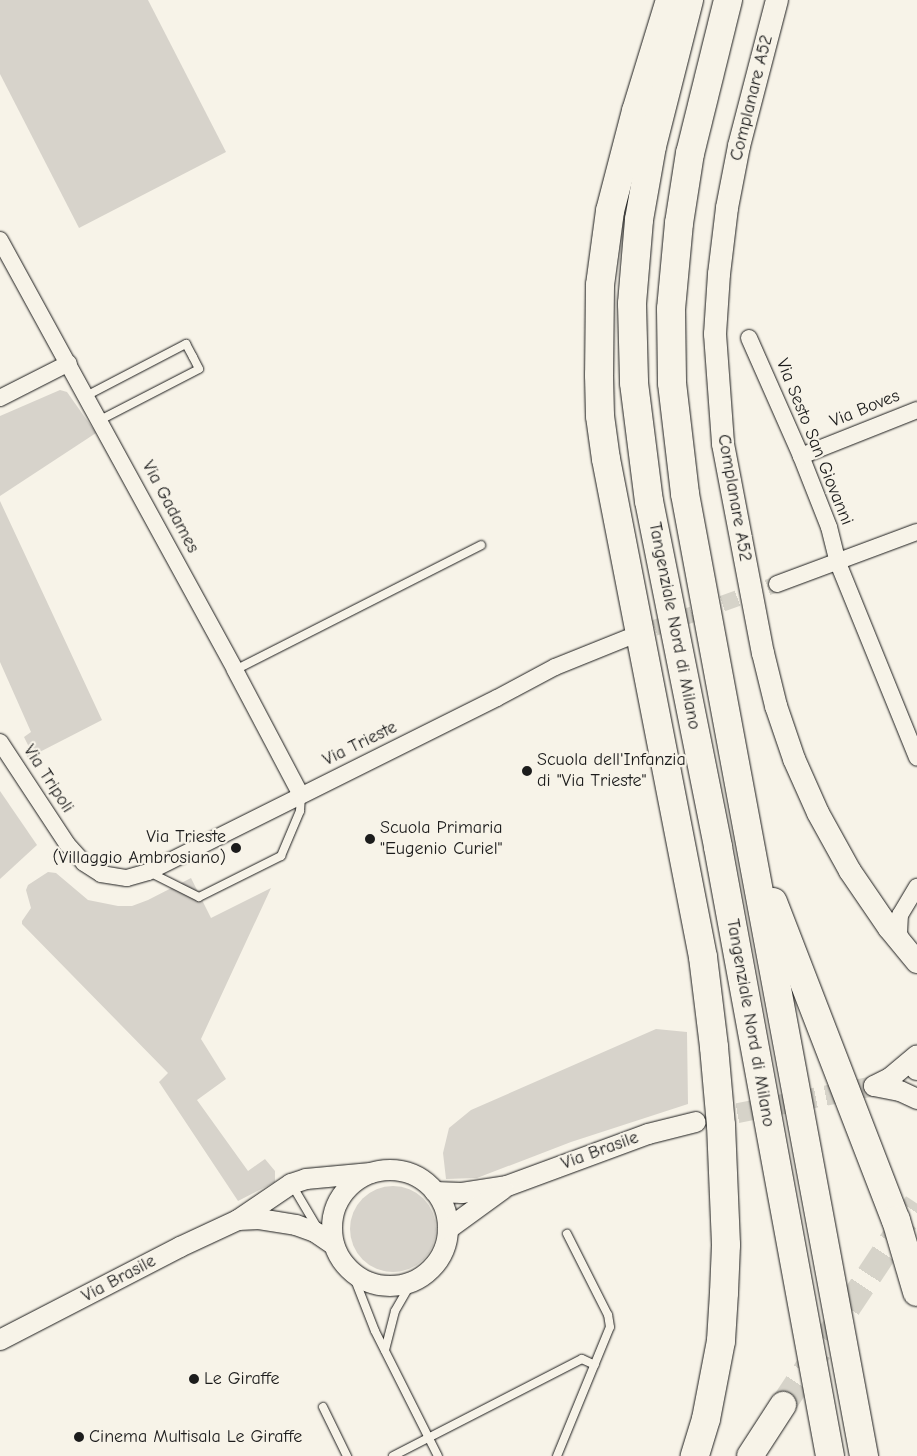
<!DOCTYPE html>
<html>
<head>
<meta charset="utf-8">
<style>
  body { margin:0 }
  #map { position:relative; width:917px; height:1456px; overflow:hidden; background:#f7f3e8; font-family:"Comic Neue",sans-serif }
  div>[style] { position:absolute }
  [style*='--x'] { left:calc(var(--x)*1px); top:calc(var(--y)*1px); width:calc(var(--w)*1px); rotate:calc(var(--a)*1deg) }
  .green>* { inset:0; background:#d7d3cb }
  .round { border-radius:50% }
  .minor-tunnel>* { height:16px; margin-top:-8px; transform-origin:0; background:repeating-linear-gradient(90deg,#d6d3c9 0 16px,transparent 0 24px) }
  .tertiary-tunnel>* { height:20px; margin-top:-10px; transform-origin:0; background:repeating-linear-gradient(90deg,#d6d3c9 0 20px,transparent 0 30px) }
  .trunk-tunnel>* { height:26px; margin-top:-13px; transform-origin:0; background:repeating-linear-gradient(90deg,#d6d3c9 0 26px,transparent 0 39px) }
  .roads { filter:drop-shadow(0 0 1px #1c1c1c) drop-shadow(0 0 1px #1c1c1c) }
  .service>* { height:8px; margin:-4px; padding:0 4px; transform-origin:4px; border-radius:4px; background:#f7f3e8 }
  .minor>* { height:16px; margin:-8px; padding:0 8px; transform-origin:8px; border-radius:8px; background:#f7f3e8 }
  .tertiary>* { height:20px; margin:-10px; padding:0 10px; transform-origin:10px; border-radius:10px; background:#f7f3e8 }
  .tertiary>.ring { margin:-10px; padding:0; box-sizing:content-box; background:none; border:20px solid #f7f3e8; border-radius:50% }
  .secondary>* { height:22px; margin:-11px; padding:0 11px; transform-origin:11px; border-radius:11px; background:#f7f3e8 }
  .trunk>* { height:26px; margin:-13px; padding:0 13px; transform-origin:13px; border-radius:13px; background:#f7f3e8 }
  .motorway>* { height:28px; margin:-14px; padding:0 14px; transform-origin:14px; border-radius:14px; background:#f7f3e8 }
  .dots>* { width:14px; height:14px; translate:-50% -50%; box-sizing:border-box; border:2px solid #f7f3e8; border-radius:50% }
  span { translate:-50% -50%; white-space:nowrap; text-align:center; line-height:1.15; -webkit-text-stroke:4.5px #f7f3e8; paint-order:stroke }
  .street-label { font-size:18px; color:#1c1c1c }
  .poi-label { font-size:18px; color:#1c1c1c }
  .left { translate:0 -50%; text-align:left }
  .right { translate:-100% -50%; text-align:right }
</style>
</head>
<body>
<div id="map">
  <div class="green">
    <i style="clip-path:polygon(0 0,148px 0,226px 152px,79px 228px,0 74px)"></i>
    <i style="clip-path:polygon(60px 390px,67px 392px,96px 433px,0 496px,0 416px)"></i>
    <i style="clip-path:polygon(0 501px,102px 720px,28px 758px,25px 752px,30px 749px,24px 737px,31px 732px,0 662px)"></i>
    <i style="clip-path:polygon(0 791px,37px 845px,0 879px)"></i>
    <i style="clip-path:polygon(48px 872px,56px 873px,88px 900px,118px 906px,132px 906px,148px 900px,191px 878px,211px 918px,271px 888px,201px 1039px,226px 1079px,197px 1100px,248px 1171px,265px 1159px,275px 1171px,275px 1182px,238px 1201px,159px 1082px,168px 1073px,22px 924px,22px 921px,31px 908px,26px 890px,28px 885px)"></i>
    <i style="clip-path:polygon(656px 1029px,687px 1032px,688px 1104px,571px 1142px,477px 1178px,446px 1179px,443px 1153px,449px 1128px,471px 1110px)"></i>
    <i class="round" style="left:350px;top:1186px;width:86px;height:86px"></i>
  </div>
  <div class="minor-tunnel">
    <i style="--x:632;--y:636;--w:154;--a:-19.7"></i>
  </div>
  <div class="tertiary-tunnel">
    <i style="--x:708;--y:1119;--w:169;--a:-11.2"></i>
  </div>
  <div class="trunk-tunnel">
    <i style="--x:783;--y:1405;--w:242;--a:-56.4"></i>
  </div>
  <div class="roads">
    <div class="service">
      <i style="--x:86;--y:396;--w:113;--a:-27.5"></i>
      <i style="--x:186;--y:344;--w:15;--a:62"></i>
      <i style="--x:193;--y:357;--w:13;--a:63"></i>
      <i style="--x:199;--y:369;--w:111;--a:152.7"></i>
      <i style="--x:235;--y:670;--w:276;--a:-26.9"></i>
      <i style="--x:149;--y:872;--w:56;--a:26.6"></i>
      <i style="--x:199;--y:897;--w:92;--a:-26.6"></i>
      <i style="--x:281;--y:856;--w:49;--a:-67.1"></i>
      <i style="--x:300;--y:811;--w:16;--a:-86"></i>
      <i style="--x:292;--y:1185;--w:51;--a:59.4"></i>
      <i style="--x:352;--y:1272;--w:63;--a:68.7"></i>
      <i style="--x:375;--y:1331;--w:140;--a:63.3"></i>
      <i style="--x:385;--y:1350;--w:40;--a:-75.6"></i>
      <i style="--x:395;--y:1311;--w:34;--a:-60"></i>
      <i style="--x:323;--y:1407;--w:55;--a:63.9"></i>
      <i style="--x:393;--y:1456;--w:212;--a:-27.2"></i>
      <i style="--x:582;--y:1359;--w:14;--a:25"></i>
      <i style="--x:557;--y:1456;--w:139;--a:-67.7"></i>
      <i style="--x:610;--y:1327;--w:12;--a:-99"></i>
      <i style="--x:608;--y:1315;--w:91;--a:-116.8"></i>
    </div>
    <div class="minor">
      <i style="--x:0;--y:240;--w:490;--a:61.3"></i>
      <i style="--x:235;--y:670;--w:141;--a:62.2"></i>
      <i style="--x:749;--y:338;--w:129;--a:66.2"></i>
      <i style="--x:801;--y:456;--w:76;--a:68.5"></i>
      <i style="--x:829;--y:527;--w:37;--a:76"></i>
      <i style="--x:838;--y:563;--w:210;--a:67.9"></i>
      <i style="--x:0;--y:398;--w:77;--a:-26.9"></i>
      <i style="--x:801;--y:456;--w:125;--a:-21.6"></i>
      <i style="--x:777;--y:584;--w:149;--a:-20.4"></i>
      <i style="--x:0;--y:742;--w:122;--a:56.7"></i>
      <i style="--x:67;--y:844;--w:25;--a:48"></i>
      <i style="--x:84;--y:863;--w:20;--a:33"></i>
      <i style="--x:101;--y:874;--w:26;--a:9"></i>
      <i style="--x:127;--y:878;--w:22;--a:-16"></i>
      <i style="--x:148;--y:872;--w:390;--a:-26.5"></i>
      <i style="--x:497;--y:698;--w:66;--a:-28.1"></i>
      <i style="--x:555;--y:667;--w:78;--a:-21.9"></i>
      <i style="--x:903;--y:944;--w:12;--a:-110"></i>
      <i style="--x:899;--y:933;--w:18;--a:-87"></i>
      <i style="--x:900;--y:915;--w:33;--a:-59"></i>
    </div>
    <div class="tertiary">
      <i style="--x:874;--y:1086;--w:18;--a:-27"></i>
      <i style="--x:890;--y:1078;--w:35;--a:-40"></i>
      <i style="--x:874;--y:1086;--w:26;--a:11"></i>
      <i style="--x:900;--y:1091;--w:19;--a:25"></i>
      <i class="ring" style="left:332px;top:1170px;width:96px;height:96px"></i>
      <i style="--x:435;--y:1192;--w:27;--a:2"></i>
      <i style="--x:462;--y:1193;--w:46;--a:-8.8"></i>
      <i style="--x:507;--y:1186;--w:150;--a:-20.2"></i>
      <i style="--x:648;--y:1134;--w:49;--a:-14"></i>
      <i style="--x:238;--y:1220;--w:21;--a:-3"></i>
      <i style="--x:259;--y:1219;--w:37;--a:9"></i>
      <i style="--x:296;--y:1225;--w:20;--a:20"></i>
      <i style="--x:315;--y:1232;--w:23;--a:34"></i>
      <i style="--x:448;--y:1229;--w:68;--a:-36"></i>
      <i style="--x:0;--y:1340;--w:203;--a:-27.3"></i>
      <i style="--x:180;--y:1247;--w:64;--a:-25"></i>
      <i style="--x:238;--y:1220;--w:64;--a:-34.2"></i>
      <i style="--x:291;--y:1184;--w:16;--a:-18"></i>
      <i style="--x:306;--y:1179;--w:65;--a:-5.3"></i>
    </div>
    <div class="secondary">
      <i style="--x:777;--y:0;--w:151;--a:104.6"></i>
      <i style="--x:739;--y:146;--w:63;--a:101"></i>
      <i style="--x:727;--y:208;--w:66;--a:96.9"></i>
      <i style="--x:719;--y:274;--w:60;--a:93.8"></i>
      <i style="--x:715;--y:334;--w:110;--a:85.8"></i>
      <i style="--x:723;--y:444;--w:213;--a:79.2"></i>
      <i style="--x:763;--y:653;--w:55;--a:76.2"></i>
      <i style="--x:776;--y:706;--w:56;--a:71.2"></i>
      <i style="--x:794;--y:759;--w:59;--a:66"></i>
      <i style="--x:818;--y:813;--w:66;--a:61.1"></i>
      <i style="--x:850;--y:871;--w:69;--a:55.6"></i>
      <i style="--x:889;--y:928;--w:44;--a:50.5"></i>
      <i style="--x:917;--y:1067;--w:2;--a:90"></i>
    </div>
    <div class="trunk">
      <i style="--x:750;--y:1456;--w:61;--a:-57.1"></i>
    </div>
    <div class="motorway">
      <i style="--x:670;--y:0;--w:116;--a:107"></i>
      <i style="--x:636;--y:111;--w:103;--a:104.6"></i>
      <i style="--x:610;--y:211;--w:75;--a:97.7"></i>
      <i style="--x:600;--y:285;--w:90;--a:90.6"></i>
      <i style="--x:599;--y:375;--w:41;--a:88.6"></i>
      <i style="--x:600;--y:416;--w:43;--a:82.1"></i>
      <i style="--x:606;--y:459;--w:507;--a:78.98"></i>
      <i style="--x:703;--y:957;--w:91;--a:83"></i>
      <i style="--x:714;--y:1047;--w:78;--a:84.9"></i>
      <i style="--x:721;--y:1125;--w:120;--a:87.6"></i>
      <i style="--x:726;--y:1245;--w:48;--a:92.4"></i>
      <i style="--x:724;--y:1293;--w:48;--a:93.6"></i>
      <i style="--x:721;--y:1341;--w:79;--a:100.9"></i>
      <i style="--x:706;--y:1419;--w:39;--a:107"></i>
      <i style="--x:689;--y:0;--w:151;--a:104.2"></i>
      <i style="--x:652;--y:146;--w:75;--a:100"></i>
      <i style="--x:639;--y:220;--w:84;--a:94.8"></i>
      <i style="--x:632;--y:304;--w:79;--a:88.5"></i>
      <i style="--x:634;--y:383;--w:119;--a:82.8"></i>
      <i style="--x:649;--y:501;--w:353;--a:78.7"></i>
      <i style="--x:718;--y:847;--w:619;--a:79.58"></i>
      <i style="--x:728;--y:0;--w:158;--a:103.9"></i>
      <i style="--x:690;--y:153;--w:71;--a:98.9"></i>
      <i style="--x:679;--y:223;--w:86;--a:95.3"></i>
      <i style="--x:671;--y:309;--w:74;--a:89.2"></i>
      <i style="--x:672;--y:383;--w:112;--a:83.3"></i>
      <i style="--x:685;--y:494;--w:979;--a:79.46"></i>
      <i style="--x:773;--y:902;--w:341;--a:68.9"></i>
      <i style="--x:896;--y:1220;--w:75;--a:73.7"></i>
    </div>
  </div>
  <div class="dots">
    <i style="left:527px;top:771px;background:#1c1c1c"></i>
    <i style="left:370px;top:839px;background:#1c1c1c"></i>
    <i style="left:236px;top:848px;background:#1c1c1c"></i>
    <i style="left:194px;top:1379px;background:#1c1c1c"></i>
    <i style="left:79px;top:1437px;background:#1c1c1c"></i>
  </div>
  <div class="street-label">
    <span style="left:752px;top:98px;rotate:-76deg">Complanare A52</span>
    <span style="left:865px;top:409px;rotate:-22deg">Via Boves</span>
    <span style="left:814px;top:442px;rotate:68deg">Via Sesto San Giovanni</span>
    <span style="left:734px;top:498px;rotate:80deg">Complanare A52</span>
    <span style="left:170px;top:507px;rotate:62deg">Via Gadames</span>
    <span style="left:674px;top:626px;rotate:79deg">Tangenziale Nord di Milano</span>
    <span style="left:360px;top:744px;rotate:-26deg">Via Trieste</span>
    <span style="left:48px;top:779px;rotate:57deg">Via Tripoli</span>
    <span style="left:750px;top:1023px;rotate:80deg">Tangenziale Nord di Milano</span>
    <span style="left:600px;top:1151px;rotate:-20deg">Via Brasile</span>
    <span style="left:119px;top:1279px;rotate:-28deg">Via Brasile</span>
  </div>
  <div class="poi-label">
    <span class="left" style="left:537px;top:771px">Scuola dell'Infanzia<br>di "Via Trieste"</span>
    <span class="left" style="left:380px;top:839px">Scuola Primaria<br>"Eugenio Curiel"</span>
    <span class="right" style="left:226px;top:848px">Via Trieste<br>(Villaggio Ambrosiano)</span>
    <span class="left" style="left:204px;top:1379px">Le Giraffe</span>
    <span class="left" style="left:89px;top:1437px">Cinema Multisala Le Giraffe</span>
  </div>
</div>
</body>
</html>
